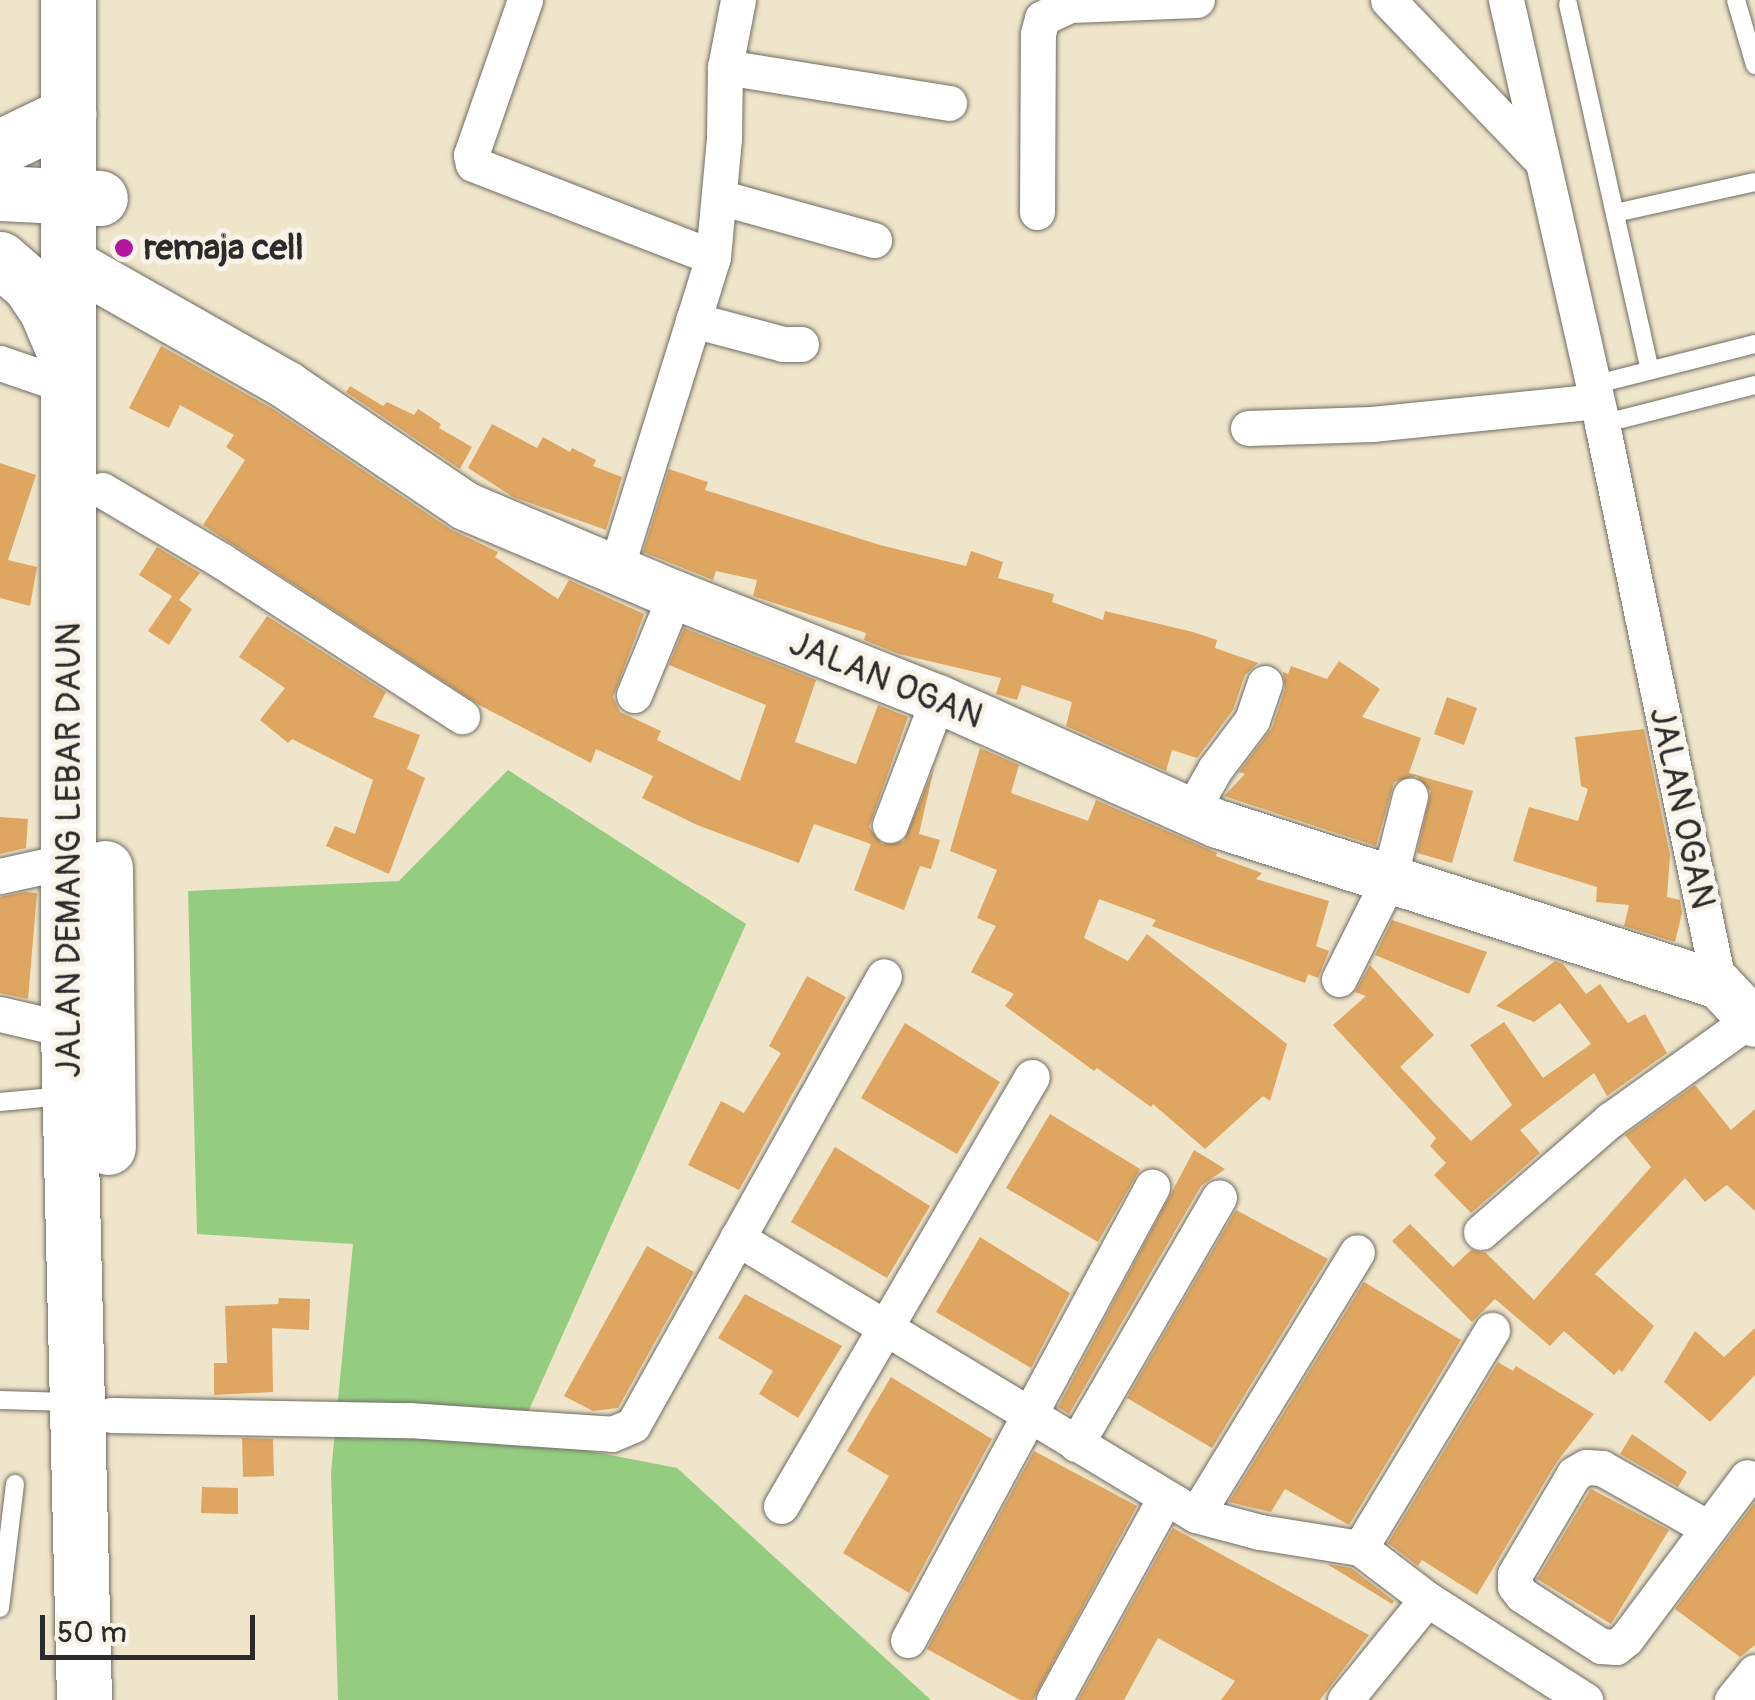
<!DOCTYPE html>
<html>
<head>
<meta charset="utf-8">
<style>
  body { margin:0 }
  #map { position:relative; width:1755px; height:1700px; overflow:hidden; background:#efe5ca; font-family:Pangolin,sans-serif }
  div>[style] { position:absolute }
  [style*='--x'] { left:calc(var(--x)*1px); top:calc(var(--y)*1px); width:calc(var(--w)*1px); rotate:calc(var(--a)*1deg) }
  .green>* { inset:0; background:#94cd80 }
  .building>* { inset:0; background:#dfa661 }
  .roads { filter:drop-shadow(0 0 2px #706c63) drop-shadow(0 0 2px #706c63) }
  .lane>* { height:18px; margin:-9px; padding:0 9px; transform-origin:9px; border-radius:9px; background:#fff }
  .street>* { height:35px; margin:-17.5px; padding:0 17.5px; transform-origin:17.5px; border-radius:17.5px; background:#fff }
  .secondary>* { height:48px; margin:-24px; padding:0 24px; transform-origin:24px; border-radius:24px; background:#fff }
  .highway>* { height:55px; margin:-27.5px; padding:0 27.5px; transform-origin:27.5px; border-radius:27.5px; background:#fff }
  .dots>* { width:28px; height:28px; translate:-50% -50%; box-sizing:border-box; border:5px solid #f7f3e8; border-radius:50% }
  span { translate:-50% -50%; white-space:nowrap; text-align:center; line-height:1.15; -webkit-text-stroke:10px #f7f3e8; paint-order:stroke }
  .poi-label { font-size:35px; color:#2b2b2b; font-weight:700 }
  .left { translate:0 -50%; text-align:left }
  .street-label { font-size:35px; color:#2b2b2b }
  .scale { position:absolute; left:40px; top:1615px; width:215px; height:45px; box-sizing:border-box; border:5px solid #2b2b2b; border-top:0; padding-left:12px; font-size:30px; line-height:35px; white-space:nowrap; color:#2b2b2b; -webkit-text-stroke:8px #f7f3e8; paint-order:stroke }
</style>
</head>
<body>
<div id="map">
  <div class="green">
    <i style="clip-path:polygon(508px 770px,746px 924px,517px 1437px,677px 1468px,931px 1700px,338px 1700px,331px 1473px,353px 1244px,197px 1234px,188px 891px,399px 881px)"></i>
  </div>
  <div class="building">
    <i style="clip-path:polygon(161px 346px,273px 409px,450px 529px,498px 552px,495px 557px,558px 599px,569px 580px,644px 614px,613px 697px,620px 712px,661px 731px,657px 740px,740px 781px,766px 705px,669px 665px,684px 628px,816px 680px,795px 742px,856px 764px,878px 705px,908px 717px,869px 827px,882px 844px,904px 841px,934px 768px,919px 834px,940px 840px,931px 869px,920px 866px,904px 910px,854px 890px,871px 844px,814px 824px,799px 863px,697px 825px,642px 798px,653px 776px,596px 749px,591px 763px,481px 706px,203px 525px,245px 460px,226px 447px,234px 435px,180px 405px,169px 428px,129px 408px)"></i>
    <i style="clip-path:polygon(350px 386px,383px 406px,387px 402px,414px 415px,418px 409px,441px 424px,439px 428px,472px 447px,460px 469px,346px 392px)"></i>
    <i style="clip-path:polygon(492px 424px,537px 448px,543px 437px,570px 452px,572px 448px,596px 460px,593px 466px,622px 477px,606px 530px,513px 497px,468px 468px)"></i>
    <i style="clip-path:polygon(0 463px,36px 475px,8px 560px,37px 567px,30px 606px,0 598px)"></i>
    <i style="clip-path:polygon(669px 469px,708px 482px,705px 490px,880px 545px,966px 566px,971px 551px,1003px 562px,998px 578px,1054px 594px,1052px 602px,1103px 620px,1105px 611px,1193px 632px,1217px 640px,1215px 648px,1258px 663px,1245px 675px,1233px 710px,1197px 758px,1172px 750px,1166px 771px,1066px 726px,1072px 702px,1022px 685px,1017px 700px,996px 694px,1001px 678px,899px 654px,864px 640px,866px 633px,753px 596px,757px 580px,716px 571px,713px 580px,643px 552px)"></i>
    <i style="clip-path:polygon(157px 547px,200px 573px,179px 600px,192px 609px,169px 645px,148px 631px,172px 596px,139px 575px)"></i>
    <i style="clip-path:polygon(267px 616px,386px 692px,373px 717px,420px 735px,407px 769px,425px 778px,389px 874px,326px 846px,335px 826px,355px 834px,373px 780px,292px 739px,288px 743px,260px 720px,285px 688px,239px 657px)"></i>
    <i style="clip-path:polygon(1339px 661px,1380px 689px,1362px 717px,1421px 738px,1409px 773px,1473px 791px,1452px 863px,1417px 853px,1431px 791px,1416px 776px,1394px 782px,1376px 846px,1224px 796px,1245px 774px,1239px 772px,1272px 728px,1285px 689px,1283px 672px,1288px 674px,1291px 666px,1327px 679px)"></i>
    <i style="clip-path:polygon(1447px 697px,1477px 708px,1464px 745px,1434px 734px)"></i>
    <i style="clip-path:polygon(1644px 729px,1670px 855px,1667px 897px,1680px 900px,1682px 913px,1675px 942px,1624px 926px,1629px 905px,1596px 902px,1597px 887px,1513px 861px,1529px 807px,1578px 821px,1588px 789px,1581px 786px,1575px 737px)"></i>
    <i style="clip-path:polygon(980px 748px,1019px 765px,1011px 793px,1088px 821px,1096px 800px,1217px 853px,1216px 856px,1262px 873px,1256px 879px,1329px 901px,1316px 946px,1329px 951px,1318px 978px,1308px 974px,1305px 983px,1152px 926px,1156px 920px,1099px 899px,1084px 938px,1128px 961px,1147px 934px,1287px 1044px,1270px 1101px,1263px 1096px,1205px 1149px,1153px 1104px,1151px 1107px,1097px 1068px,1094px 1071px,1005px 1006px,1014px 994px,971px 972px,996px 926px,977px 918px,997px 870px,950px 851px)"></i>
    <i style="clip-path:polygon(0 817px,28px 819px,26px 848px,0 854px)"></i>
    <i style="clip-path:polygon(25px 892px,37px 893px,28px 999px,0 993px,0 897px)"></i>
    <i style="clip-path:polygon(1392px 920px,1487px 952px,1469px 994px,1375px 955px)"></i>
    <i style="clip-path:polygon(1555px 961px,1563px 964px,1586px 994px,1600px 984px,1628px 1023px,1645px 1014px,1667px 1053px,1607px 1096px,1594px 1073px,1520px 1130px,1540px 1153px,1471px 1213px,1434px 1175px,1446px 1163px,1430px 1146px,1436px 1138px,1333px 1025px,1366px 996px,1355px 992px,1370px 965px,1434px 1035px,1400px 1067px,1471px 1141px,1512px 1105px,1470px 1045px,1504px 1022px,1543px 1078px,1591px 1044px,1560px 1003px,1534px 1022px,1496px 1006px)"></i>
    <i style="clip-path:polygon(807px 976px,846px 997px,739px 1190px,688px 1165px,721px 1101px,744px 1113px,781px 1053px,769px 1046px)"></i>
    <i style="clip-path:polygon(905px 1023px,1000px 1082px,957px 1154px,861px 1098px)"></i>
    <i style="clip-path:polygon(1695px 1085px,1731px 1130px,1755px 1109px,1755px 1211px,1727px 1185px,1705px 1202px,1685px 1178px,1595px 1274px,1654px 1326px,1622px 1372px,1619px 1369px,1614px 1375px,1564px 1331px,1550px 1346px,1495px 1299px,1472px 1322px,1392px 1241px,1410px 1224px,1453px 1267px,1471px 1250px,1486px 1253px,1534px 1300px,1651px 1167px,1625px 1135px)"></i>
    <i style="clip-path:polygon(1050px 1114px,1140px 1169px,1098px 1242px,1006px 1188px)"></i>
    <i style="clip-path:polygon(835px 1147px,930px 1206px,887px 1278px,791px 1222px)"></i>
    <i style="clip-path:polygon(1194px 1150px,1225px 1169px,1201px 1186px,1069px 1414px,1058px 1407px)"></i>
    <i style="clip-path:polygon(1236px 1210px,1328px 1259px,1212px 1448px,1127px 1398px)"></i>
    <i style="clip-path:polygon(980px 1237px,1070px 1293px,1031px 1368px,936px 1312px)"></i>
    <i style="clip-path:polygon(647px 1246px,694px 1272px,618px 1408px,593px 1411px,564px 1396px)"></i>
    <i style="clip-path:polygon(1364px 1282px,1461px 1340px,1349px 1525px,1285px 1489px,1271px 1512px,1229px 1502px)"></i>
    <i style="clip-path:polygon(745px 1294px,842px 1346px,798px 1418px,759px 1394px,773px 1371px,718px 1338px)"></i>
    <i style="clip-path:polygon(279px 1298px,310px 1299px,309px 1330px,272px 1328px,273px 1392px,214px 1395px,214px 1363px,227px 1363px,225px 1306px,278px 1304px)"></i>
    <i style="clip-path:polygon(1755px 1328px,1755px 1375px,1710px 1422px,1664px 1382px,1695px 1331px,1724px 1357px)"></i>
    <i style="clip-path:polygon(1498px 1362px,1513px 1371px,1516px 1366px,1594px 1414px,1556px 1463px,1477px 1595px,1422px 1560px,1418px 1566px,1388px 1543px)"></i>
    <i style="clip-path:polygon(891px 1377px,992px 1439px,909px 1593px,843px 1553px,889px 1476px,847px 1451px)"></i>
    <i style="clip-path:polygon(1632px 1434px,1687px 1472px,1678px 1487px,1620px 1454px)"></i>
    <i style="clip-path:polygon(242px 1438px,273px 1439px,274px 1476px,243px 1477px)"></i>
    <i style="clip-path:polygon(1034px 1451px,1137px 1506px,1033px 1700px,1020px 1700px,927px 1649px)"></i>
    <i style="clip-path:polygon(202px 1487px,238px 1488px,238px 1514px,201px 1513px)"></i>
    <i style="clip-path:polygon(1591px 1489px,1669px 1530px,1611px 1624px,1537px 1579px)"></i>
    <i style="clip-path:polygon(1755px 1502px,1755px 1645px,1740px 1657px,1675px 1609px)"></i>
    <i style="clip-path:polygon(1173px 1528px,1369px 1635px,1320px 1700px,1221px 1700px,1235px 1681px,1158px 1638px,1124px 1700px,1078px 1700px)"></i>
    <i style="clip-path:polygon(1327px 1564px,1351px 1568px,1394px 1601px,1392px 1604px)"></i>
  </div>
  <div class="roads">
    <div class="lane">
      <i style="--x:1736;--y:0;--w:68;--a:73.7"></i>
      <i style="--x:1568;--y:4;--w:375;--a:77.4"></i>
      <i style="--x:1615;--y:213;--w:143;--a:-12.5"></i>
      <i style="--x:1593;--y:385;--w:167;--a:-14.2"></i>
      <i style="--x:1602;--y:424;--w:158;--a:-14.3"></i>
      <i style="--x:0;--y:1102;--w:64;--a:-5.4"></i>
      <i style="--x:0;--y:1400;--w:69;--a:1.7"></i>
      <i style="--x:0;--y:1608;--w:125;--a:-83.1"></i>
    </div>
    <div class="street">
      <i style="--x:525;--y:0;--w:164;--a:109.2"></i>
      <i style="--x:471;--y:155;--w:9;--a:77"></i>
      <i style="--x:473;--y:164;--w:257;--a:21.2"></i>
      <i style="--x:713;--y:257;--w:326;--a:107.3"></i>
      <i style="--x:1388;--y:0;--w:223;--a:46.3"></i>
      <i style="--x:1506;--y:0;--w:435;--a:77.2"></i>
      <i style="--x:1602;--y:424;--w:573;--a:78.22"></i>
      <i style="--x:725;--y:67;--w:227;--a:9.1"></i>
      <i style="--x:719;--y:197;--w:161;--a:15.5"></i>
      <i style="--x:1037;--y:212;--w:178;--a:-89.7"></i>
      <i style="--x:1038;--y:34;--w:16;--a:-76"></i>
      <i style="--x:1042;--y:18;--w:31;--a:-25"></i>
      <i style="--x:1070;--y:5;--w:127;--a:-2.3"></i>
      <i style="--x:713;--y:257;--w:119;--a:-84.7"></i>
      <i style="--x:724;--y:139;--w:72;--a:-89.2"></i>
      <i style="--x:725;--y:67;--w:68;--a:-79"></i>
      <i style="--x:693;--y:320;--w:93;--a:14.9"></i>
      <i style="--x:783;--y:344;--w:18;--a:0"></i>
      <i style="--x:0;--y:363;--w:74;--a:18.9"></i>
      <i style="--x:1248;--y:428;--w:124;--a:-1.8"></i>
      <i style="--x:1372;--y:424;--w:226;--a:-5.8"></i>
      <i style="--x:102;--y:490;--w:139;--a:30.6"></i>
      <i style="--x:222;--y:561;--w:286;--a:32.9"></i>
      <i style="--x:634;--y:695;--w:108;--a:-67.7"></i>
      <i style="--x:1190;--y:813;--w:51;--a:-60.4"></i>
      <i style="--x:1215;--y:769;--w:61;--a:-52.9"></i>
      <i style="--x:1252;--y:720;--w:39;--a:-71"></i>
      <i style="--x:890;--y:825;--w:135;--a:-69.1"></i>
      <i style="--x:0;--y:876;--w:70;--a:-12.4"></i>
      <i style="--x:1339;--y:979;--w:112;--a:-63.4"></i>
      <i style="--x:1389;--y:879;--w:86;--a:-75.8"></i>
      <i style="--x:0;--y:1014;--w:70;--a:13.2"></i>
      <i style="--x:1481;--y:1232;--w:171;--a:-41"></i>
      <i style="--x:1610;--y:1120;--w:173;--a:-35.6"></i>
      <i style="--x:737;--y:1238;--w:536;--a:31.11"></i>
      <i style="--x:1196;--y:1515;--w:66;--a:14.9"></i>
      <i style="--x:1260;--y:1532;--w:101;--a:9.1"></i>
      <i style="--x:1360;--y:1548;--w:84;--a:37.3"></i>
      <i style="--x:1427;--y:1599;--w:188;--a:32.6"></i>
      <i style="--x:111;--y:1415;--w:298;--a:1"></i>
      <i style="--x:409;--y:1420;--w:203;--a:3.9"></i>
      <i style="--x:612;--y:1434;--w:23;--a:-23"></i>
      <i style="--x:633;--y:1425;--w:514;--a:-60.79"></i>
      <i style="--x:1076;--y:1444;--w:285;--a:-59.9"></i>
      <i style="--x:781;--y:1506;--w:497;--a:-59.7"></i>
      <i style="--x:1196;--y:1515;--w:308;--a:-58.5"></i>
      <i style="--x:1708;--y:1528;--w:122;--a:-150.5"></i>
      <i style="--x:1602;--y:1468;--w:16;--a:-176"></i>
      <i style="--x:1586;--y:1467;--w:14;--a:150"></i>
      <i style="--x:1574;--y:1474;--w:116;--a:120.5"></i>
      <i style="--x:1515;--y:1574;--w:12;--a:90"></i>
      <i style="--x:1515;--y:1586;--w:11;--a:52"></i>
      <i style="--x:1522;--y:1595;--w:94;--a:32.8"></i>
      <i style="--x:1601;--y:1646;--w:15;--a:4"></i>
      <i style="--x:1616;--y:1647;--w:13;--a:-39"></i>
      <i style="--x:1626;--y:1639;--w:202;--a:-53.2"></i>
      <i style="--x:1360;--y:1548;--w:255;--a:-58.8"></i>
      <i style="--x:908;--y:1640;--w:515;--a:-61.69"></i>
      <i style="--x:1054;--y:1700;--w:230;--a:-61.2"></i>
      <i style="--x:1345;--y:1700;--w:130;--a:-50.9"></i>
      <i style="--x:1732;--y:1700;--w:36;--a:-51"></i>
    </div>
    <div class="secondary">
      <i style="--x:70;--y:262;--w:251;--a:29.6"></i>
      <i style="--x:288;--y:386;--w:214;--a:34.1"></i>
      <i style="--x:465;--y:506;--w:228;--a:23"></i>
      <i style="--x:675;--y:595;--w:283;--a:21.6"></i>
      <i style="--x:938;--y:699;--w:307;--a:24.1"></i>
      <i style="--x:1218;--y:824;--w:526;--a:17.82"></i>
      <i style="--x:1719;--y:985;--w:52;--a:46.5"></i>
    </div>
    <div class="highway">
      <i style="--x:68;--y:0;--w:1030;--a:90"></i>
      <i style="--x:68;--y:1030;--w:670;--a:88.63"></i>
      <i style="--x:0;--y:147;--w:76;--a:-25.6"></i>
      <i style="--x:0;--y:193;--w:100;--a:2.9"></i>
      <i style="--x:0;--y:259;--w:38;--a:41"></i>
      <i style="--x:29;--y:284;--w:30;--a:56"></i>
      <i style="--x:46;--y:309;--w:49;--a:67.1"></i>
      <i style="--x:105;--y:868;--w:279;--a:89.4"></i>
    </div>
  </div>
  <div class="dots">
    <i style="left:124px;top:248px;background:#b5179e"></i>
  </div>
  <div class="poi-label">
    <span class="left" style="left:144px;top:248px">remaja cell</span>
  </div>
  <div class="street-label">
    <span style="left:886px;top:680px;rotate:22deg">JALAN OGAN</span>
    <span style="left:1682px;top:808px;rotate:78deg">JALAN OGAN</span>
    <span style="left:69px;top:850px;rotate:-90deg">JALAN DEMANG LEBAR DAUN</span>
  </div>
  <div class="scale">50 m</div>
</div>
</body>
</html>
